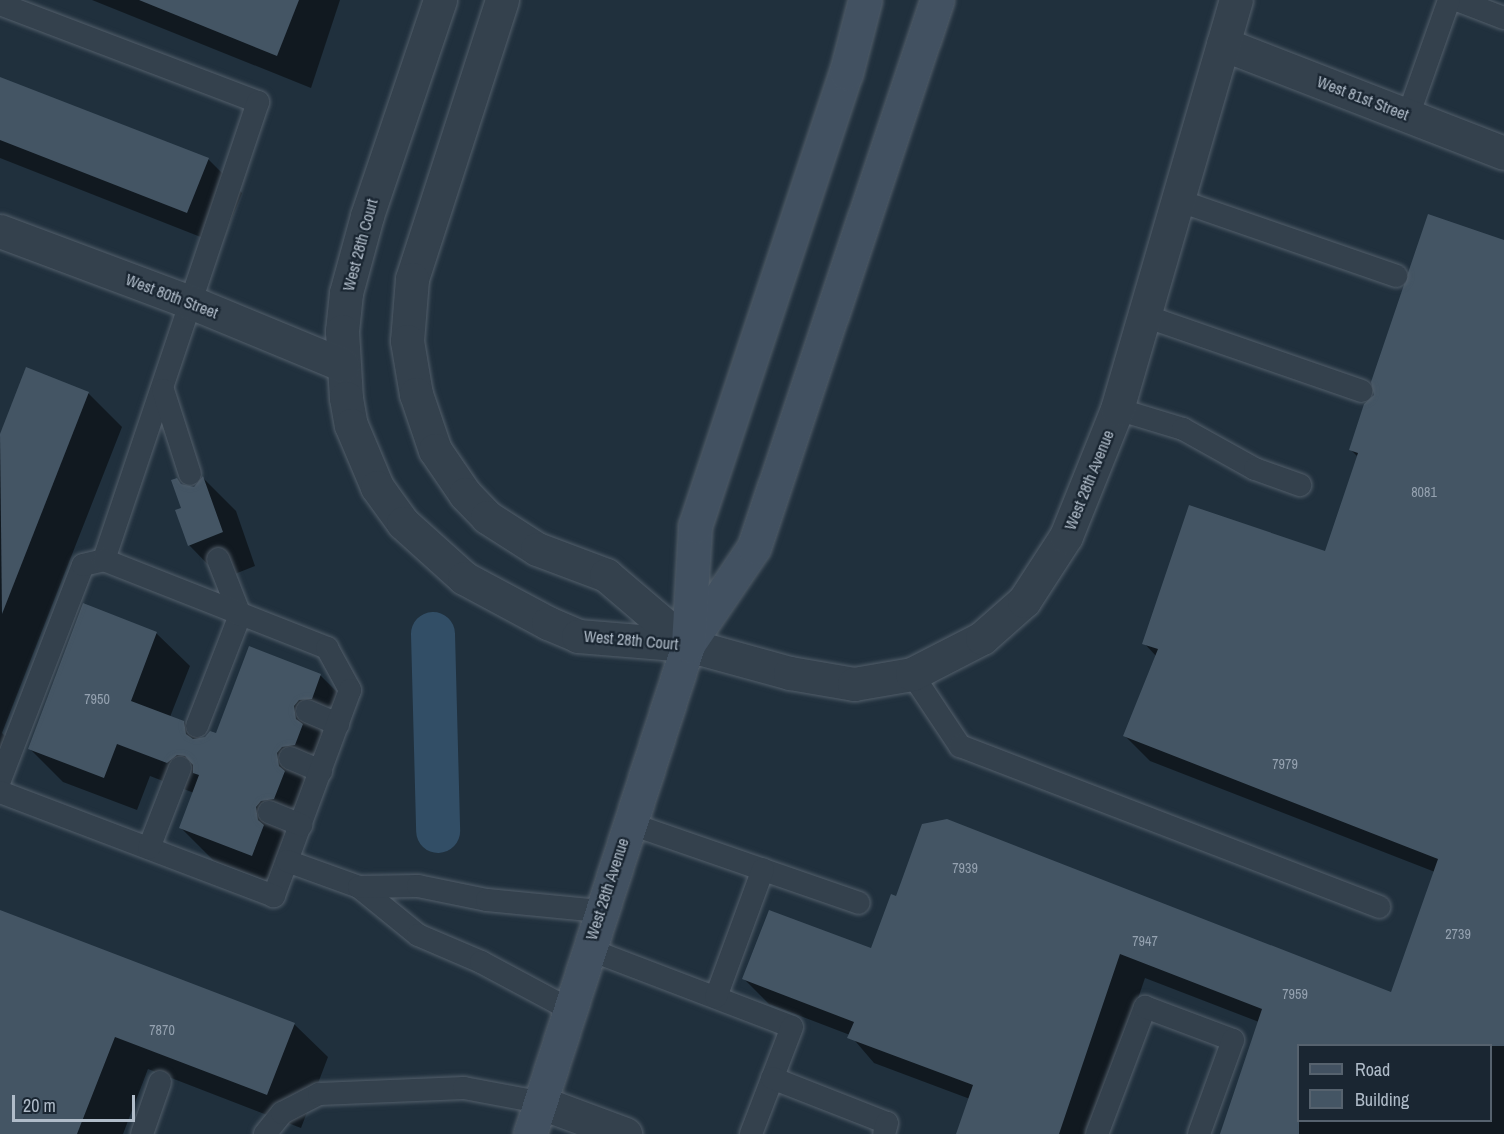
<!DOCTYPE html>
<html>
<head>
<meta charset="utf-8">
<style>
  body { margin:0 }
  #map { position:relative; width:1504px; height:1134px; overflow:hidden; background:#20303d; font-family:"Archivo Narrow",sans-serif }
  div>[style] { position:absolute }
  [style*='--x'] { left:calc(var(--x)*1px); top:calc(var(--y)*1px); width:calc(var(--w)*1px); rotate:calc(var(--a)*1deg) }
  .shadow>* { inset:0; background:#0007 }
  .canal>* { height:44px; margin:-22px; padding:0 22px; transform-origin:22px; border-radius:22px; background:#324e66 }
  .building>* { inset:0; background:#445564 }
  .roads { filter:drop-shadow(0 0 2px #535f6b) drop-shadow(0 0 2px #535f6b) }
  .service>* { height:22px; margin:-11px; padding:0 11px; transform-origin:11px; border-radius:11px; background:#34414d }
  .minor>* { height:33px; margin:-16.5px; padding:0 16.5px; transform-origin:16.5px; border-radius:16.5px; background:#34414d }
  .tertiary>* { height:33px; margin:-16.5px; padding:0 16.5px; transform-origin:16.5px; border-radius:16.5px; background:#34414d }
  .secondary>* { height:33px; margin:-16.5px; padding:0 16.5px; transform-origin:16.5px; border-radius:16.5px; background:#425161 }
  span { translate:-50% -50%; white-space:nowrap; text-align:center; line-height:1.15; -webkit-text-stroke:4.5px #1a2632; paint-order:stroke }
  .number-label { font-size:14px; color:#95a2b0 }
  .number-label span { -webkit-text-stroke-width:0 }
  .street-label { font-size:16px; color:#b0bcc9 }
  .legend { position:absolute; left:1297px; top:1044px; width:195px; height:78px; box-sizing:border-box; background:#1a2632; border:2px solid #56626e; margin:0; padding:8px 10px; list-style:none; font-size:18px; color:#b0bcc9 }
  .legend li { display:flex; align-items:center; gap:12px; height:30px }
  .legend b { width:30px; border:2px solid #56626e }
  .scale { position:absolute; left:12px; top:1095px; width:123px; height:27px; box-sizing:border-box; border:3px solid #b0bcc9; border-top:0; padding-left:8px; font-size:18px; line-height:21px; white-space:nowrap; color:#b0bcc9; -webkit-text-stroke:4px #1a2632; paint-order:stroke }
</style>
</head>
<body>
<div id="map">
  <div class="shadow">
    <i style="clip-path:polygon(92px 0,340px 0,311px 88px)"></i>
    <i style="clip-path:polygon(0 78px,208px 159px,242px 193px,221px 245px,0 158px)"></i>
    <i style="clip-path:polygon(evenodd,1504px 241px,1504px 1134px,1222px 1134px,1259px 1022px,1145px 978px,1092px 1134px,958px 1134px,970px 1099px,874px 1063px,850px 1035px,769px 1004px,744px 979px,871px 950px,897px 898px,1392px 994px,1435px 872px,1150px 761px,1125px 736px,1156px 656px,1144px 643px,1326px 553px,1358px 457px,1350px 449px,1376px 395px,1504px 241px,1298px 1046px,1490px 1046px,1490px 1120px,1298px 1120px,1298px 1046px)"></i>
    <i style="clip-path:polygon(27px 369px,88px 393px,122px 427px,2px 733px,7px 738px,0 754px,0 438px)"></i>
    <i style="clip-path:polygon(203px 478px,236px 511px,255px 566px,222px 579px,189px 545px,183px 509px)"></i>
    <i style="clip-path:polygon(156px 633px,190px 666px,170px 717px,184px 722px,200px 739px,216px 735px,250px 648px,321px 676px,354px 709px,286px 888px,214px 861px,181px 828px,194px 793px,150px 776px,137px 810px,63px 782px,29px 748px)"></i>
    <i style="clip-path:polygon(0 911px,294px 1024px,328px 1057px,301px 1128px,148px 1069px,123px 1134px,0 1134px)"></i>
  </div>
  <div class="canal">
    <i style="--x:433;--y:634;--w:197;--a:88.5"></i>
  </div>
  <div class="building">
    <i style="clip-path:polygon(139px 0,299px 0,277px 56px)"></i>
    <i style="clip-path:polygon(0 77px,209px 158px,187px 213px,0 140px)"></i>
    <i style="clip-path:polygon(1428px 214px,1504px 240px,1504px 1046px,1299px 1046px,1299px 1134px,1220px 1134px,1262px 1009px,1120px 954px,1059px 1134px,956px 1134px,973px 1085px,847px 1038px,854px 1022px,742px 979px,769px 910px,871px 948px,891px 894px,896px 896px,922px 824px,947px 819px,1391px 992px,1438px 859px,1123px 736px,1158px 649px,1142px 644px,1189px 505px,1325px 551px,1358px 453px,1349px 450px,1364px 404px,1374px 395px,1371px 382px)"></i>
    <i style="clip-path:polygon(26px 367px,89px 392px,2px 614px,0 434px)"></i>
    <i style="clip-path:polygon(203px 476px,223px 532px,188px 546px,175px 510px,181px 508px,171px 480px,177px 478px,181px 484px,194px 487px)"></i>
    <i style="clip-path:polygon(83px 603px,157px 632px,131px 701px,184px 721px,186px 734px,193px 739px,205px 737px,210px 731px,216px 733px,249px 646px,321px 674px,312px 699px,299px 700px,294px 706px,296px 719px,303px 724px,295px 745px,282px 747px,277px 753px,279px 766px,285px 771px,274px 799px,261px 801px,256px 807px,258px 820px,264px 825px,252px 856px,179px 828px,199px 775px,193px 773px,193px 765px,185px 756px,177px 755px,167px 763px,117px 744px,104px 778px,28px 749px)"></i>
    <i style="clip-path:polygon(0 910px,295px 1023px,267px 1095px,115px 1037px,77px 1134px,0 1134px)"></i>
  </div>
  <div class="roads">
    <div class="service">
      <i style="--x:1457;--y:0;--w:50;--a:21"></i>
      <i style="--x:0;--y:4;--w:276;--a:20.8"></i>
      <i style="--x:258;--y:102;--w:483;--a:108.6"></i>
      <i style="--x:1408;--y:116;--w:123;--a:-70.5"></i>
      <i style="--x:1177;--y:200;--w:232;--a:19.1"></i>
      <i style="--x:1145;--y:316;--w:229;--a:19.1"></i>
      <i style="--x:163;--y:390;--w:88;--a:72.2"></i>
      <i style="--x:1117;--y:409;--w:69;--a:16.9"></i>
      <i style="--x:1183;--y:429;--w:82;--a:29.1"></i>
      <i style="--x:1255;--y:469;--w:48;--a:19.6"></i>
      <i style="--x:912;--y:674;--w:87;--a:56.3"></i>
      <i style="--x:960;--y:746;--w:449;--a:21"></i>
      <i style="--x:307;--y:711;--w:34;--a:23"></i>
      <i style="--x:197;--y:726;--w:119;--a:-68.8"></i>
      <i style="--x:240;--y:615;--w:60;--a:-111.4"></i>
      <i style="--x:290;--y:758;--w:34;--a:23"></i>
      <i style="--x:0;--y:780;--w:230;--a:-68.9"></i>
      <i style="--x:83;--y:565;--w:22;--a:-13"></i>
      <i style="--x:104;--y:560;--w:240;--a:21.5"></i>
      <i style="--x:327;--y:648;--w:48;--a:61.3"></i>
      <i style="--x:350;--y:690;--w:220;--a:110.3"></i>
      <i style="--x:274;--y:896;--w:293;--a:-159.2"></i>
      <i style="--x:269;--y:812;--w:35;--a:22"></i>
      <i style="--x:628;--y:823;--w:244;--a:19.1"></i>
      <i style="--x:149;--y:848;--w:86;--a:-68.8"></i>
      <i style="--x:287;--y:861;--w:77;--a:19.9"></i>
      <i style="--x:359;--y:887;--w:76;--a:39.1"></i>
      <i style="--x:418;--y:935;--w:69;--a:23.2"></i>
      <i style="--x:481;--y:962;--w:100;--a:28.1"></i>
      <i style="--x:359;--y:887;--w:59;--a:-1"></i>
      <i style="--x:418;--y:886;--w:70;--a:11.5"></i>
      <i style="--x:487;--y:900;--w:113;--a:5.6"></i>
      <i style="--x:588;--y:949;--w:218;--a:20.9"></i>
      <i style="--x:792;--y:1027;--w:115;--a:111"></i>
      <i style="--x:716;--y:997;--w:136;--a:-69.8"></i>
      <i style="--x:772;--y:1078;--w:123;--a:21.4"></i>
      <i style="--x:887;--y:1123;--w:11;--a:105"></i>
      <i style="--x:142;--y:1134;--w:55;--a:-70.9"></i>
      <i style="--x:265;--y:1134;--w:27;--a:-51"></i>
      <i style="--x:282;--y:1113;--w:42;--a:-27.2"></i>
      <i style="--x:319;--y:1094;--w:145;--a:-2.4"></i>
      <i style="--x:464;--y:1088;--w:76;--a:10.6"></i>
      <i style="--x:1097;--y:1134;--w:136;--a:-69.3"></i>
      <i style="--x:1145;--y:1007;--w:94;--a:20.6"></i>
      <i style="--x:1233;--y:1040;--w:100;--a:109.9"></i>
    </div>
    <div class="minor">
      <i style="--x:1223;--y:44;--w:301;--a:21.2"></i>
      <i style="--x:539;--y:1102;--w:92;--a:20.4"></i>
    </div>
    <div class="tertiary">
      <i style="--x:440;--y:0;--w:228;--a:108.7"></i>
      <i style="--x:367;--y:216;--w:80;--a:105.3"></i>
      <i style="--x:346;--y:293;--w:38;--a:96"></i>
      <i style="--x:342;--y:331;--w:67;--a:86.6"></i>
      <i style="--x:346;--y:398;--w:27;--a:80"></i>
      <i style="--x:351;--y:425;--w:67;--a:67.2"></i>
      <i style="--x:377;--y:487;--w:44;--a:54.2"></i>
      <i style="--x:403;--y:523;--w:82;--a:42"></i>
      <i style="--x:464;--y:578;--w:95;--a:28.2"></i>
      <i style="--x:548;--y:623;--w:33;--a:23"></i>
      <i style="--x:578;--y:636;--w:110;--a:4.7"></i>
      <i style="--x:688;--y:645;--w:106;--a:15.4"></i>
      <i style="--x:790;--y:673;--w:65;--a:9.8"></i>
      <i style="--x:854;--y:684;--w:59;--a:-9.8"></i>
      <i style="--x:912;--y:674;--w:79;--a:-27.2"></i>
      <i style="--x:982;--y:638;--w:56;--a:-41.4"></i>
      <i style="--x:1024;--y:601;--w:77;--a:-57.1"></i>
      <i style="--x:1066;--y:536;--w:137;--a:-68.1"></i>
      <i style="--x:1117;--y:409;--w:426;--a:-73.8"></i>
      <i style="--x:502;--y:0;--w:293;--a:107.9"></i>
      <i style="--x:412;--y:279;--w:62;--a:94.6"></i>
      <i style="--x:407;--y:341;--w:54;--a:80.4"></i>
      <i style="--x:416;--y:394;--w:59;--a:71.3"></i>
      <i style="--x:435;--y:450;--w:53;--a:55.7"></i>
      <i style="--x:465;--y:494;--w:32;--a:46"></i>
      <i style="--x:487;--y:517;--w:59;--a:32.6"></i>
      <i style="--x:537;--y:549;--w:74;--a:20.6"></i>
      <i style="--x:606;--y:575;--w:108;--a:40.5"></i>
      <i style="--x:0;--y:231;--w:206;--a:20.5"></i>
      <i style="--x:193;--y:303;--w:162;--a:22.5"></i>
    </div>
    <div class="secondary">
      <i style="--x:689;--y:643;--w:116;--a:-55.9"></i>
      <i style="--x:754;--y:547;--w:577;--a:-71.5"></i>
      <i style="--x:530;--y:1134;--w:514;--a:-72.09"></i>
      <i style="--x:688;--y:645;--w:119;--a:-86.6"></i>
      <i style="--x:695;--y:526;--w:478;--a:-71.6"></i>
      <i style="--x:846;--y:73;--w:75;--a:-75.4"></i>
    </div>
  </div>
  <div class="number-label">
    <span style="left:1424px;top:492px">8081</span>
    <span style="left:97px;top:699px">7950</span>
    <span style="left:1285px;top:764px">7979</span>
    <span style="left:965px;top:868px">7939</span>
    <span style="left:1458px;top:934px">2739</span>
    <span style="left:1145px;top:941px">7947</span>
    <span style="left:1295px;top:994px">7959</span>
    <span style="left:162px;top:1030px">7870</span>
  </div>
  <div class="street-label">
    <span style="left:1363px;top:98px;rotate:21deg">West 81st Street</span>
    <span style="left:360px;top:245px;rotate:-75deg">West 28th Court</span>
    <span style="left:172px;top:296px;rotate:21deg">West 80th Street</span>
    <span style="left:1089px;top:480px;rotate:-68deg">West 28th Avenue</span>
    <span style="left:631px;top:640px;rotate:5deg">West 28th Court</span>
    <span style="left:607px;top:889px;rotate:-72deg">West 28th Avenue</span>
  </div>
  <ul class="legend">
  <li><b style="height:8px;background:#425161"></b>Road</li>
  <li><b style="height:16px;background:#445564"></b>Building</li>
  </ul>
  <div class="scale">20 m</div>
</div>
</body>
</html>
